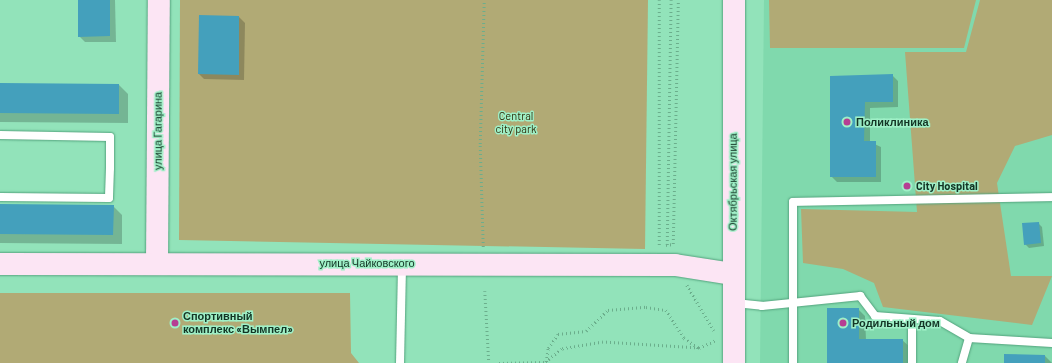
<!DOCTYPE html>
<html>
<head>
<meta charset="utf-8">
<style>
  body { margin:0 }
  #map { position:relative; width:1052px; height:363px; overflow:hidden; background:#92e3ba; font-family:Barlow,sans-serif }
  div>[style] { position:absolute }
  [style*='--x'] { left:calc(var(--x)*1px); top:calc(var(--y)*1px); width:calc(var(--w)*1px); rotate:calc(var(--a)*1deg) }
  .built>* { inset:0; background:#80d9ad }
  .green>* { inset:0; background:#b1aa75 }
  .shadow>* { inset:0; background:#0003 }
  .building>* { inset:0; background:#44a0bc }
  .path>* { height:2.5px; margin-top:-1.25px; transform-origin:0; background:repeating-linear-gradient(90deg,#6bae8c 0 1px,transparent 0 4px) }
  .roads { filter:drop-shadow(0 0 1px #53a37d) drop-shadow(0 0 1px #53a37d) }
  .lane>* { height:8px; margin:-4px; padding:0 4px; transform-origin:4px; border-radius:4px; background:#fff }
  .secondary>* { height:22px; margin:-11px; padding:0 11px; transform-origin:11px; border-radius:11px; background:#fce5f4 }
  .dots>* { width:11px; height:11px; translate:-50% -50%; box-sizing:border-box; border:2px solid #9ff0c7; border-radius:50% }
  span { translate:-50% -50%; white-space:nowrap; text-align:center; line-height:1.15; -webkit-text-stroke:3px #9ff0c7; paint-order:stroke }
  .park-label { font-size:11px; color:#2f2b09 }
  .poi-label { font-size:11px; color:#133525; font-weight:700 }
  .left { translate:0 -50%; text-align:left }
  .street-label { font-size:11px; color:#133525 }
</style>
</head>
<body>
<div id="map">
  <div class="built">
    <i style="clip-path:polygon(764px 0,1052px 0,1052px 363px,760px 363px)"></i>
  </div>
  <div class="green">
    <i style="clip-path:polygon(180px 0,648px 0,645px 249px,179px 240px)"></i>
    <i style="clip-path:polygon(769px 0,976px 0,964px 48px,770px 48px)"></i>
    <i style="clip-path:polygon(980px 0,1052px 0,1052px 135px,1015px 146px,997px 183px,1011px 276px,1052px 276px,1032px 325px,883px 307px,874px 283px,843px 269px,803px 263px,801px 209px,917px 212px,905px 52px,966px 52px)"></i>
    <i style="clip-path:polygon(0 293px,350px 293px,351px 353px,359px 363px,0 363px)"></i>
  </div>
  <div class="shadow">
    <i style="clip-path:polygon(79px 0,115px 0,116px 42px,85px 42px,79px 36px)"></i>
    <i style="clip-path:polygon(239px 17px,245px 23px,244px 80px,204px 79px,199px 74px)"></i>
    <i style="clip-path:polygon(892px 75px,898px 81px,898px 107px,870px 108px,870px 142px,881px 147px,881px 182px,837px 182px,831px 176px,831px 77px)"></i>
    <i style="clip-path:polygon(0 84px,119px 85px,128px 94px,128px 123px,0 122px)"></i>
    <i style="clip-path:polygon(0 205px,113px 206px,122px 215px,122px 244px,0 243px)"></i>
    <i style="clip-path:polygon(1038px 223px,1042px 227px,1044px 246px,1029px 248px,1025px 244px)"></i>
    <i style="clip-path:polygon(858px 309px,865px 316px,866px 340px,902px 340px,910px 347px,910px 363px,828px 363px)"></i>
    <i style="clip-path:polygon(1045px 356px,1052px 363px,1005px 363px)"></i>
  </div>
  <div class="building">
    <i style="clip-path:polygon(78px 0,110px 0,110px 36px,78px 37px)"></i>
    <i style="clip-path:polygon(199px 15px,239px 16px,239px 75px,198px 74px)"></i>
    <i style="clip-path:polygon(893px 74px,893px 102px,865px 102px,864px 141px,876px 141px,876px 177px,830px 177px,830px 76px)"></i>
    <i style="clip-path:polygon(0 83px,119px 84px,119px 114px,0 113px)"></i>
    <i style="clip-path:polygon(0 204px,114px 205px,113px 235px,0 234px)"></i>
    <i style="clip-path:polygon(1039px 222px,1041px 243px,1024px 245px,1022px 223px)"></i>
    <i style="clip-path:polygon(827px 308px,859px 308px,859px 339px,903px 339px,903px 363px,827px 363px)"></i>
    <i style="clip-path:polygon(1004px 354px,1045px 355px,1045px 363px,1004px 363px)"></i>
  </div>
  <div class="path">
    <i style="--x:673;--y:244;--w:244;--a:-88.8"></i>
    <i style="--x:659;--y:245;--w:245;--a:-90"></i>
    <i style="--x:666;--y:245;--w:7;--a:-8"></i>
    <i style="--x:667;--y:245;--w:245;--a:-89.1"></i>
    <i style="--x:483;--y:247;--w:103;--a:-91.7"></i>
    <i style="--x:480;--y:144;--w:144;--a:-88.4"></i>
    <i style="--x:687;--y:285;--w:53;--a:59.6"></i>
    <i style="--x:485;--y:291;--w:72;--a:86.8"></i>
    <i style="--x:699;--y:348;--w:96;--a:-176.4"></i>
    <i style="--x:603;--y:342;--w:42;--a:170.3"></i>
    <i style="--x:562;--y:349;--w:21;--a:141"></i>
    <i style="--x:546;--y:362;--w:14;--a:-82"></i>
    <i style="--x:548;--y:348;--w:17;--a:-54"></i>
    <i style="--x:558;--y:334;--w:28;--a:-6"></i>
    <i style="--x:586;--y:331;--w:30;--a:-44"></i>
    <i style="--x:608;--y:310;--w:38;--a:-5"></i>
    <i style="--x:646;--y:307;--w:20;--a:9"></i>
    <i style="--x:666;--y:310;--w:33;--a:57"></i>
    <i style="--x:684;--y:338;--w:18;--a:34"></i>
    <i style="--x:699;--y:348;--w:19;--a:-25"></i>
    <i style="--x:499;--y:363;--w:47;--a:-1.2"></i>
  </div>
  <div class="roads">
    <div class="lane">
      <i style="--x:0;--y:135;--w:110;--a:1"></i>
      <i style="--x:110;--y:137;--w:31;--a:90"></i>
      <i style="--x:110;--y:168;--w:30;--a:92"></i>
      <i style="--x:109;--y:198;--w:109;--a:-179.5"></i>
      <i style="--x:735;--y:303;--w:27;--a:6"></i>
      <i style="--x:762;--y:306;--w:99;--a:-5.8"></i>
      <i style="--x:860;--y:296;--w:25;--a:53"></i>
      <i style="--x:875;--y:316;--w:65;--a:4.4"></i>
      <i style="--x:940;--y:321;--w:34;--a:30"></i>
      <i style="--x:969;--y:338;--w:26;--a:106"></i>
      <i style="--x:969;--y:338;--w:83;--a:3.4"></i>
      <i style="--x:400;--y:363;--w:97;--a:-88.8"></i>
      <i style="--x:793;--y:363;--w:161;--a:-90"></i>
      <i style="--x:793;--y:202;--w:259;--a:-1.1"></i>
      <i style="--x:912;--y:363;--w:43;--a:-90"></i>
    </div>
    <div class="secondary">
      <i style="--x:734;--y:0;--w:363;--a:90"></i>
      <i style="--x:157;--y:263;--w:263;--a:-89.6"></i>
      <i style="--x:0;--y:264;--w:675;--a:0.08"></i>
      <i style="--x:675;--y:265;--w:59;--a:8.8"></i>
    </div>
  </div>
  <div class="dots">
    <i style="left:847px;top:122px;background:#b63e93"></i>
    <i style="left:907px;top:186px;background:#b63e93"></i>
    <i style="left:175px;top:323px;background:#b63e93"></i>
    <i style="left:843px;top:323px;background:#b63e93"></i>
  </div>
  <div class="park-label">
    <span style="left:516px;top:123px">Central<br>city park</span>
  </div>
  <div class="poi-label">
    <span class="left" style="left:856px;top:122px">Поликлиника</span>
    <span class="left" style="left:916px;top:186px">City Hospital</span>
    <span class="left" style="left:183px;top:323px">Спортивный<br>комплекс «Вымпел»</span>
    <span class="left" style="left:852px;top:323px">Родильный дом</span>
  </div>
  <div class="street-label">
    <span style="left:158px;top:131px;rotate:-90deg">улица Гагарина</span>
    <span style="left:733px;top:182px;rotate:-90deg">Октябрьская улица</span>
    <span style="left:367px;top:263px">улица Чайковского</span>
  </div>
</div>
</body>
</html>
